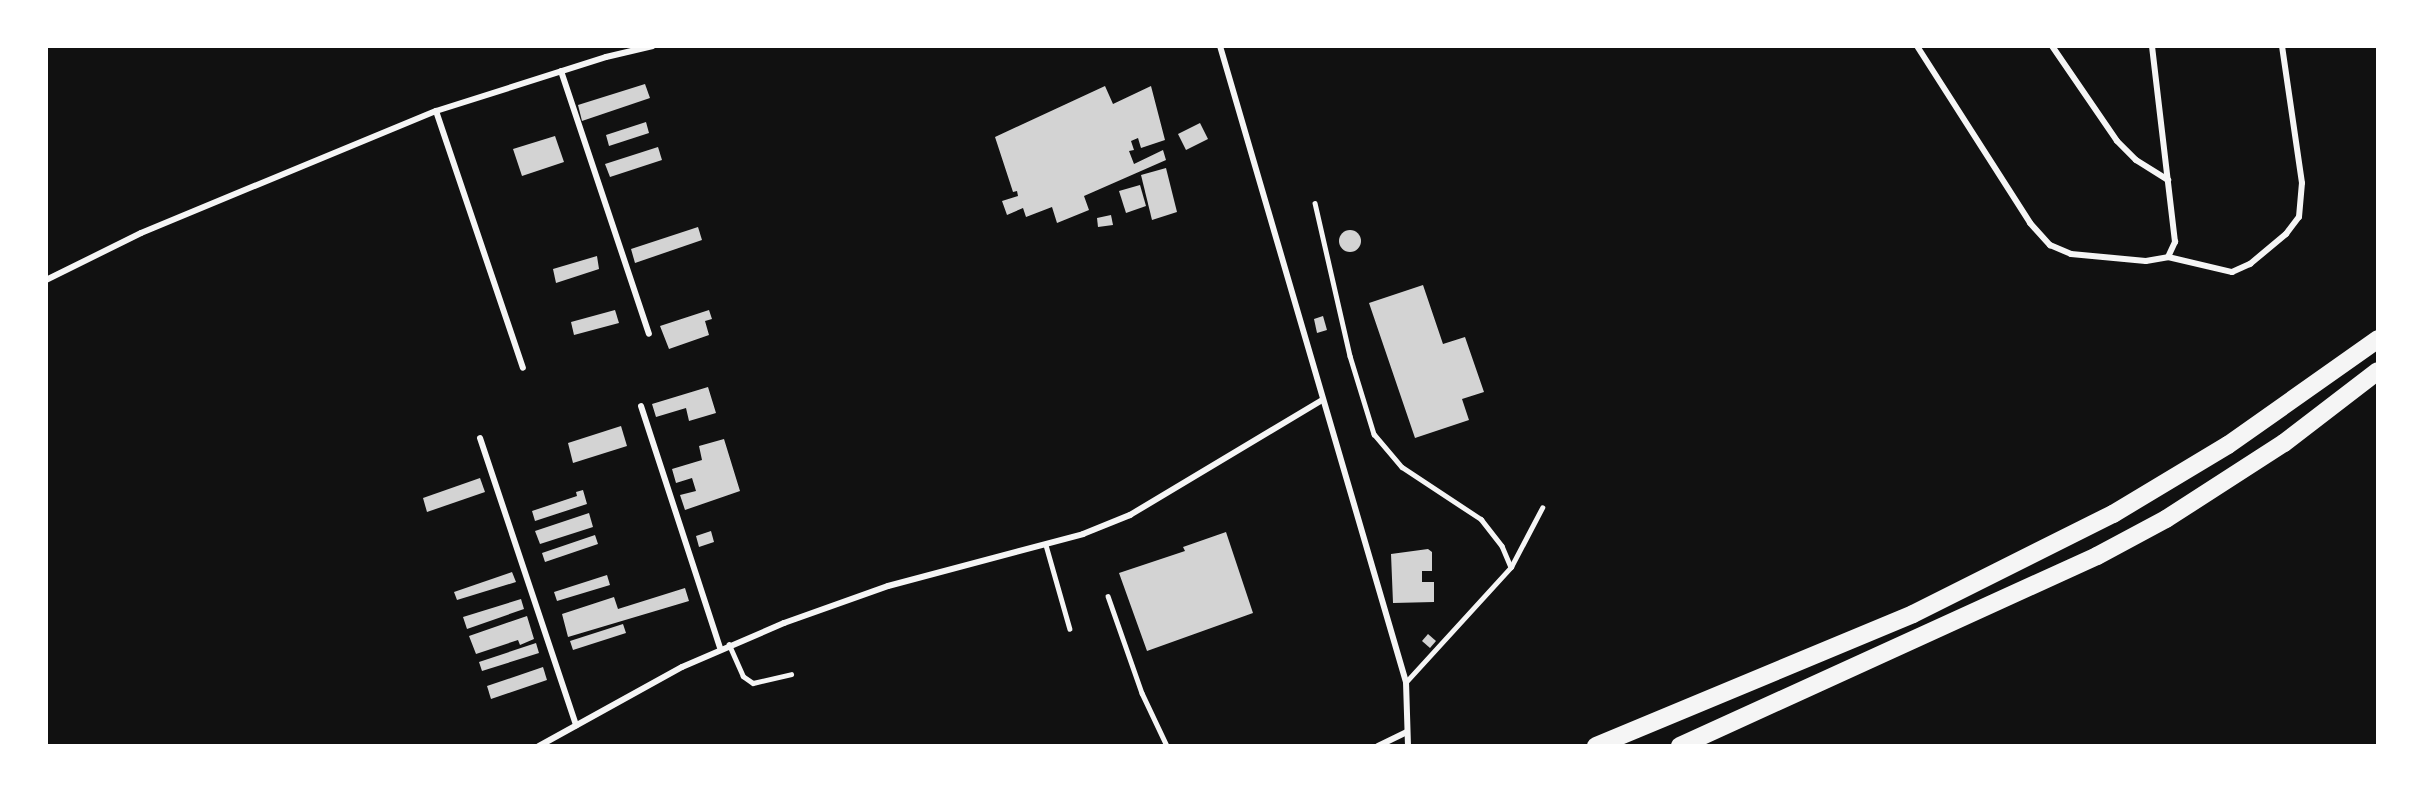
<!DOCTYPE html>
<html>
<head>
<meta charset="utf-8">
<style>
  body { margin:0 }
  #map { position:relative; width:2424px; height:792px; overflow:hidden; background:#111; font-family:Lato,sans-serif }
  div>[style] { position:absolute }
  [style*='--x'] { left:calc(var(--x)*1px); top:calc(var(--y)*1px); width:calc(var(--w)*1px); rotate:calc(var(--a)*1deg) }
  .building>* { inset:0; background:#d3d3d3 }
  .round { border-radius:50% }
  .service>* { height:4.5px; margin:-2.25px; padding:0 2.25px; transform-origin:2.25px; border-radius:2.25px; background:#f5f5f5 }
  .minor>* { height:6px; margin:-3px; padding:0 3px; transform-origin:3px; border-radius:3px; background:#f5f5f5 }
  .motorway>* { height:18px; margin:-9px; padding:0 9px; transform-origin:9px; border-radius:9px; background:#f5f5f5 }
  span { translate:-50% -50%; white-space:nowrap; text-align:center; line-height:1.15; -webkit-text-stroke:4.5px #fff; paint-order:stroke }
  .frame { position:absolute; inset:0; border:48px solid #fff; pointer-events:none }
</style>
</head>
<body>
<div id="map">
  <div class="building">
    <i style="clip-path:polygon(645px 84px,650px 98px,582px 121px,578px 105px)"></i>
    <i style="clip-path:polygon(1105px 86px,1113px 104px,1151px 86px,1165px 140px,1141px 148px,1138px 138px,1131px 141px,1134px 150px,1129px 151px,1134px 164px,1163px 150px,1166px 160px,1084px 196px,1089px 210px,1057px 223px,1052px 207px,1026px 217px,1023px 208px,1007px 215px,1002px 201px,1018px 196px,1017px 191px,1013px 192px,995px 137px)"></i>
    <i style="clip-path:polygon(646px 122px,649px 133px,609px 146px,606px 135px)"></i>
    <i style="clip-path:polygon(1200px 123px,1208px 139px,1186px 150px,1178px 134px)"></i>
    <i style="clip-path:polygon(555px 136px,564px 162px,522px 176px,513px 149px)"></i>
    <i style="clip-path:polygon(658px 147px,662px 160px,610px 177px,605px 164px)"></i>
    <i style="clip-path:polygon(1166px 168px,1177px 212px,1152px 220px,1141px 175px)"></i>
    <i style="clip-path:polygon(1140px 185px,1146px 206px,1126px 213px,1119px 191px)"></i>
    <i style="clip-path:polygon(1111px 215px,1113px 225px,1098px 227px,1097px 218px)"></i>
    <i style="clip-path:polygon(698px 227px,702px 240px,635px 263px,631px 249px)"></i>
    <i class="round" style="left:1339px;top:230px;width:22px;height:22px"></i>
    <i style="clip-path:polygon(597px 256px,599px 269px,556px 283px,553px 269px)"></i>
    <i style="clip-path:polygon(1423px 285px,1443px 344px,1465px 337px,1484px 392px,1462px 399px,1469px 420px,1415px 438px,1369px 303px)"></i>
    <i style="clip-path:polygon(615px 310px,619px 323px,574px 335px,571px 322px)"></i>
    <i style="clip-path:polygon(709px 310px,712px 319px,705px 321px,709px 335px,669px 349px,660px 326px)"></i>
    <i style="clip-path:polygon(1323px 316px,1327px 330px,1317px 333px,1314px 319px)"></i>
    <i style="clip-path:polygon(708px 387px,716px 413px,689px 421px,686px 408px,656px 417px,652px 404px)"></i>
    <i style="clip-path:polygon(621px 426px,627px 446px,573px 463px,568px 443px)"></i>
    <i style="clip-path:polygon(724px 439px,740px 491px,685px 510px,680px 495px,696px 491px,692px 478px,676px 483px,672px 469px,702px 460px,699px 446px)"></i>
    <i style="clip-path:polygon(480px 478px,485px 492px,427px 512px,423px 498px)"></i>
    <i style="clip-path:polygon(583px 490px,587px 504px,535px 521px,532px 511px,577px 496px,576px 492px)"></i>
    <i style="clip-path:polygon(589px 513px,593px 527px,540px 544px,535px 531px)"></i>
    <i style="clip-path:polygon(711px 531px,714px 542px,699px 547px,696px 536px)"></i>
    <i style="clip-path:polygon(1226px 532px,1253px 613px,1147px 651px,1119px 573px,1185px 551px,1183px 547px)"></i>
    <i style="clip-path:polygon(595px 535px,598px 544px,545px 562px,542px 553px)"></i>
    <i style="clip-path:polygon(1428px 549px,1432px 552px,1432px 571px,1422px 571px,1422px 582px,1434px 582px,1434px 602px,1393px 603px,1391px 554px)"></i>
    <i style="clip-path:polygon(512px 572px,516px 582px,457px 600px,454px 592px)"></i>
    <i style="clip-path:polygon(607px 575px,610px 585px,557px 601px,554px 592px)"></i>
    <i style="clip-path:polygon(685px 588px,689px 601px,568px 637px,562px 614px,614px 597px,618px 609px)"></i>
    <i style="clip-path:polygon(521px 599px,524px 609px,467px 629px,463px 617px)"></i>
    <i style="clip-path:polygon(527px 616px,534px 639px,520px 645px,518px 640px,476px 654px,469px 636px)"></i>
    <i style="clip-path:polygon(623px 624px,626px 633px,573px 650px,570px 641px)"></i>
    <i style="clip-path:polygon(1428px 634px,1436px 641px,1430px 648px,1422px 641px)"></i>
    <i style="clip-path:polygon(536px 643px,539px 653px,482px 671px,479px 662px)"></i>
    <i style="clip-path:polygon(543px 667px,547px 680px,491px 699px,487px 686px)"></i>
  </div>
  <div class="service">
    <i style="--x:1315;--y:203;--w:157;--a:77.1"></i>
    <i style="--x:1350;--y:356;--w:82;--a:72.9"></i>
    <i style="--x:1374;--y:434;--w:43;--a:49.7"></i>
    <i style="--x:1402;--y:467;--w:95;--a:33.4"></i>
    <i style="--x:1481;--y:519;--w:34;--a:52"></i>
    <i style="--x:1502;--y:546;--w:23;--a:67"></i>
    <i style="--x:1046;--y:545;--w:87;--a:74.1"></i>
    <i style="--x:1108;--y:596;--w:103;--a:70.7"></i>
    <i style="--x:1142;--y:693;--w:59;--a:64.7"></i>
    <i style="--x:729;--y:644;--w:35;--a:66"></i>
    <i style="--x:743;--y:676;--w:12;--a:35"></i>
    <i style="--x:753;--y:683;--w:39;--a:-13"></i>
    <i style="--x:1406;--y:682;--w:156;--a:-47.6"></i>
    <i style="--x:1511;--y:567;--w:67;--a:-62.3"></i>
  </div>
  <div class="minor">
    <i style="--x:1220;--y:46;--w:663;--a:73.7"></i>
    <i style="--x:1406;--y:682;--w:64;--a:88.2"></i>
    <i style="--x:1917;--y:46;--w:210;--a:57.4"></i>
    <i style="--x:2030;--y:223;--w:30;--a:48"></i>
    <i style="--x:2050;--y:245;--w:23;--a:23"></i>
    <i style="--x:2071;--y:254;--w:75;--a:5.3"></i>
    <i style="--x:2146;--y:261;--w:22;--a:-10"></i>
    <i style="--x:2168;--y:257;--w:17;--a:-65"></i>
    <i style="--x:2175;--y:242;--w:197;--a:-96.7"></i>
    <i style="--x:2052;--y:46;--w:115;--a:55.6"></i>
    <i style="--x:2117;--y:141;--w:27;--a:45"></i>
    <i style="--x:2136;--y:160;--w:38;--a:32"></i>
    <i style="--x:561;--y:71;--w:277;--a:71.5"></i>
    <i style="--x:436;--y:111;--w:271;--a:71.3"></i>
    <i style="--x:2168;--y:257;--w:66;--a:13.2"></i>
    <i style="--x:2232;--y:272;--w:20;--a:-24"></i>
    <i style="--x:2250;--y:264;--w:47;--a:-39.8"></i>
    <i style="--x:2286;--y:234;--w:21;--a:-53"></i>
    <i style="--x:2299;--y:217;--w:34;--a:-85"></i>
    <i style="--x:2302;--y:183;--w:138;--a:-98.3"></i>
    <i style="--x:46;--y:280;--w:106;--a:-26.3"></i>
    <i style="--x:141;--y:233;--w:319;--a:-22.5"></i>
    <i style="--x:436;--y:111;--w:178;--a:-17.6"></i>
    <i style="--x:606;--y:57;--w:48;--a:-13.2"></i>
    <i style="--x:641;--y:406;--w:255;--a:71.9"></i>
    <i style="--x:480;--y:438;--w:303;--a:71.5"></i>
    <i style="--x:539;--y:746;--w:163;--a:-28.9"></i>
    <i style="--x:682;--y:667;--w:111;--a:-23.3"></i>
    <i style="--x:784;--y:623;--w:110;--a:-19.6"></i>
    <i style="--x:888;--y:586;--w:202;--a:-14.9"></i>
    <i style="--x:1083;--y:534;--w:51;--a:-22"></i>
    <i style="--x:1130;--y:515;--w:224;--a:-30.9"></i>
    <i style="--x:1378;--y:746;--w:32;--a:-26"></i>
  </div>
  <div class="motorway">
    <i style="--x:1596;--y:746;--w:343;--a:-22.6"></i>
    <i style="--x:1913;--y:614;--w:224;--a:-26.6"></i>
    <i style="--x:2113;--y:514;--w:134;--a:-31"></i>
    <i style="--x:2228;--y:445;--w:184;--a:-35.2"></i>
    <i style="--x:1680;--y:746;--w:458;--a:-24.5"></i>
    <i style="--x:2097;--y:556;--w:78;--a:-28.2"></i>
    <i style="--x:2166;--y:519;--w:140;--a:-32.8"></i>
    <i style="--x:2284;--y:443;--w:118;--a:-37.5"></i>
  </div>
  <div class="frame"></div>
</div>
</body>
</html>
